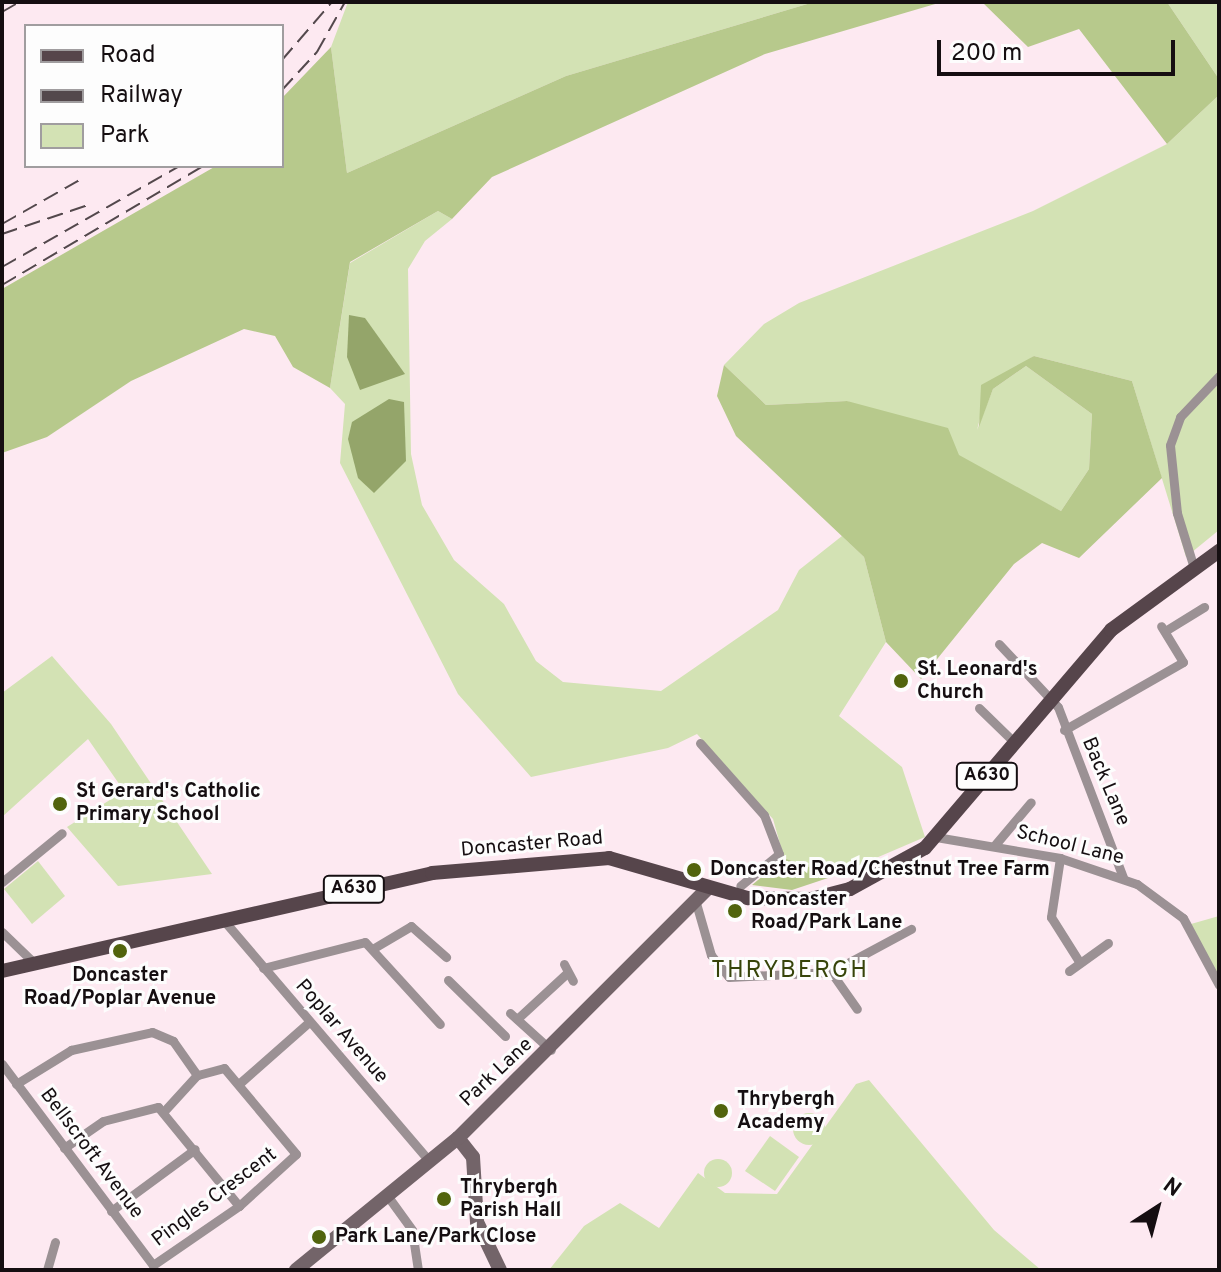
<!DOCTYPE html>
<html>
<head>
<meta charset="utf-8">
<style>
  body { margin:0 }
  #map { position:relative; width:1221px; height:1272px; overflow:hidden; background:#fde9f1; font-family:Overpass,sans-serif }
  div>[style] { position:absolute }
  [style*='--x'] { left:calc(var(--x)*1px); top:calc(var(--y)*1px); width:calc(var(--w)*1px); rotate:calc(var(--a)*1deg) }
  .green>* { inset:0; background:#d3e2b4 }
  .round { border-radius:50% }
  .forest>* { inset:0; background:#b7c98c }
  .water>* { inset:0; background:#94a56a }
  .street>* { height:9px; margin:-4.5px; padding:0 4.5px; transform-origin:4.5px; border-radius:4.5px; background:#9b9194 }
  .secondary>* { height:14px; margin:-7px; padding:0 7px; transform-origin:7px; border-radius:7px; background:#736469 }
  .primary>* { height:14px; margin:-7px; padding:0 7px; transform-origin:7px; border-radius:7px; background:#56454b }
  .rail>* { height:2px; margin-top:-1px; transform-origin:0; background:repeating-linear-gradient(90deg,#53484c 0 16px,transparent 0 24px) }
  .dots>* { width:22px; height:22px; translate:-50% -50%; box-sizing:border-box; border:4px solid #fdfdfd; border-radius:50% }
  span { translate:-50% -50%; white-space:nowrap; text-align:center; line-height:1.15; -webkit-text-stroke:6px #fdfdfd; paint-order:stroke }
  .shield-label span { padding:2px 6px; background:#fdfdfd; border:2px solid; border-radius:6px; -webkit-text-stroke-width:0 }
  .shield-label { font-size:18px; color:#150e11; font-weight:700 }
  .poi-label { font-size:20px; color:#150e11; font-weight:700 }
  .left { translate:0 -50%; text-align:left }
  .street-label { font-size:20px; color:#150e11 }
  .quarter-label { font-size:24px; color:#37440a; letter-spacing:2px }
  .frame { position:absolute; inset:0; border:4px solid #150e11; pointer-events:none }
  .legend { position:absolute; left:24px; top:24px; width:260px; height:144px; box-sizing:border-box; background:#fdfdfd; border:2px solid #a09d9f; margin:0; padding:10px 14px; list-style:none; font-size:24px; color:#150e11 }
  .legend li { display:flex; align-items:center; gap:16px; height:40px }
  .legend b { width:40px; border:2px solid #a09d9f }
  .north { position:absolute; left:1117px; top:1168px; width:80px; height:80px; -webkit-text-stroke:6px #fdfdfd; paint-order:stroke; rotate:36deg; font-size:22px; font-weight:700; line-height:32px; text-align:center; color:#150e11 }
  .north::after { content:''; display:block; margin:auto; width:28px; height:36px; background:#150e11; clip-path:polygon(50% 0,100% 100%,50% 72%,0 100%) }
  .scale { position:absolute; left:937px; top:40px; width:238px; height:36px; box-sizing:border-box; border:4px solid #150e11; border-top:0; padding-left:10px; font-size:24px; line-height:28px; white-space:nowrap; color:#150e11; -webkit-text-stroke:6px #fdfdfd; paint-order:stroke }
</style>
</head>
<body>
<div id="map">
  <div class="green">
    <i style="clip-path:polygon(348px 2px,814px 2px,566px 76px,347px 173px,331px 47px)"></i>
    <i style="clip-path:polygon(1167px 2px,1219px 2px,1219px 79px)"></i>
    <i style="clip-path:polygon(1219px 95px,1219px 530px,1186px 557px,1132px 381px,1034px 356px,987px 391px,977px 430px,993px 389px,1026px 366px,1092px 414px,1089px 469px,1061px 511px,847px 401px,766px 405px,724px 365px,764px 324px,799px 303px,1033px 211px,1167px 144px)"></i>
    <i style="clip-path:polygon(438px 211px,452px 219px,425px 241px,408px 269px,411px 454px,422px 505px,454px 560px,504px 604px,536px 661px,563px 682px,661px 691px,778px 610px,799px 570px,842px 536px,864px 557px,886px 642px,839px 716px,902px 767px,925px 837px,834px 876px,784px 858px,773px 819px,697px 734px,668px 748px,531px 777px,458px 694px,340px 463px,345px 404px,330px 388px,350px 263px)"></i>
    <i style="clip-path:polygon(52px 656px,111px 724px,212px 874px,118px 886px,67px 827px,124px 791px,88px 739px,2px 817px,2px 693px)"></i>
    <i style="clip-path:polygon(38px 861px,65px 896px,32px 924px,4px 889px)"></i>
    <i style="clip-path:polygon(1219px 916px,1219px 979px,1191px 924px)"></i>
    <i style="clip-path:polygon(869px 1080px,994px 1230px,1041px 1270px,549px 1270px,584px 1226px,620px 1203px,659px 1228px,698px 1173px,725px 1193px,777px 1194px,856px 1084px)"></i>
    <i class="round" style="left:793px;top:1113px;width:32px;height:32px"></i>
    <i style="clip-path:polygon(770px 1136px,799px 1157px,775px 1191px,745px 1171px)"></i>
    <i class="round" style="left:704px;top:1159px;width:28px;height:28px"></i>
  </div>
  <div class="forest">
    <i style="clip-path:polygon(814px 2px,942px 2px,765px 54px,492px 177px,452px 219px,438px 211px,350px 262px,330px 388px,293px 367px,275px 336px,244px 329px,131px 381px,47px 437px,2px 453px,2px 289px,216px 166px,282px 166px,282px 98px,331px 47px,347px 173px,566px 76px)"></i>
    <i style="clip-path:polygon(982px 2px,1167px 2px,1219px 79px,1219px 95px,1167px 144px,1079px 29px,1028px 47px)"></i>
    <i style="clip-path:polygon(1034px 356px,1132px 381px,1162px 478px,1079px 558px,1042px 543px,1014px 564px,921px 679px,886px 642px,864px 557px,736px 436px,717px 396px,724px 365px,766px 405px,847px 401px,948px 428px,959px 455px,1061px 511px,1089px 469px,1092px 414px,1026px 366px,993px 389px,979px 427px,981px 385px)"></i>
    <i style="clip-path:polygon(784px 858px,834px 876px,792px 890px,752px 885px)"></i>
  </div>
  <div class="water">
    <i style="clip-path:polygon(349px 315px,365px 318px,405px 374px,360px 390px,347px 357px)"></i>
    <i style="clip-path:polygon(389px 399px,404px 402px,406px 461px,374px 493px,358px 478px,348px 439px,352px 422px)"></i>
  </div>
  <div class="street">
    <i style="--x:1194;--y:568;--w:58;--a:-107.2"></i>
    <i style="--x:1177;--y:513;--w:68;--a:-95.9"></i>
    <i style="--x:1170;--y:445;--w:30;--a:-70"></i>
    <i style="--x:1180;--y:417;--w:57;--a:-46.4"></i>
    <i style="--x:1165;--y:631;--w:46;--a:-31.6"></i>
    <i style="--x:999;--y:644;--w:86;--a:46.9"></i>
    <i style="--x:1058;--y:707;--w:182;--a:69.1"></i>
    <i style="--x:979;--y:708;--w:50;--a:44.2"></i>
    <i style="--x:1064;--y:730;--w:137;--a:-29.7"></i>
    <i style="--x:1183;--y:662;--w:42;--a:-121.4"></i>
    <i style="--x:700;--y:743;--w:96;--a:48.4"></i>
    <i style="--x:764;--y:815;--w:42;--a:69"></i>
    <i style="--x:779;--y:854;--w:50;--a:140.6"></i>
    <i style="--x:936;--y:837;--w:126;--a:9.6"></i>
    <i style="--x:1060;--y:858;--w:81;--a:18.7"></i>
    <i style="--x:1137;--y:884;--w:57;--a:36.5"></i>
    <i style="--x:1183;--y:918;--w:76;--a:61.8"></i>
    <i style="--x:994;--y:846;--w:57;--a:-49.9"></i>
    <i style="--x:1060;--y:858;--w:60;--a:98.7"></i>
    <i style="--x:1051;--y:917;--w:54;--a:57.8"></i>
    <i style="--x:2;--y:882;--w:77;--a:-39.2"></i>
    <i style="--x:696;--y:903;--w:54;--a:73.9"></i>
    <i style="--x:711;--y:955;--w:28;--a:51"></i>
    <i style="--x:729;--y:977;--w:102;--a:-2.8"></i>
    <i style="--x:831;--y:972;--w:45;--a:54.9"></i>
    <i style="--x:226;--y:923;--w:314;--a:49.5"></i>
    <i style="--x:2;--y:932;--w:40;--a:44"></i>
    <i style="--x:374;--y:948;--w:43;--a:-30.7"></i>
    <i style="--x:411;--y:926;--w:47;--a:41.5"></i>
    <i style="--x:564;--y:964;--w:19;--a:62"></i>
    <i style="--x:263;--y:968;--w:105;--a:-14.3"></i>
    <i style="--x:365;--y:942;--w:111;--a:47.6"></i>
    <i style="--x:1069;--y:971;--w:48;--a:-35.7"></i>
    <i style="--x:831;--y:972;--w:91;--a:-28.3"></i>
    <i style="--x:448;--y:980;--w:80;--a:44.5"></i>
    <i style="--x:510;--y:1013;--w:55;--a:42.1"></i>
    <i style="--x:517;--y:1019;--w:67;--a:-42.6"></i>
    <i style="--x:2;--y:1064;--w:251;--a:53.1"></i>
    <i style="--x:153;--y:1265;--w:104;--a:-34.5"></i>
    <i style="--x:239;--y:1206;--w:77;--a:-42.4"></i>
    <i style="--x:296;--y:1154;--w:112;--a:-129.9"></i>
    <i style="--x:224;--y:1068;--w:28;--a:165"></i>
    <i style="--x:197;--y:1075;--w:47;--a:132.4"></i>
    <i style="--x:241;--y:1082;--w:89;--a:-41.4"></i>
    <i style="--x:16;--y:1084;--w:65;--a:-31.7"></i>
    <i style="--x:71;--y:1050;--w:83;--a:-12.5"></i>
    <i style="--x:152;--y:1032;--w:23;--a:23"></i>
    <i style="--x:173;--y:1041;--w:42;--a:54.8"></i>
    <i style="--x:64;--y:1148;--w:47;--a:-34.7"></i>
    <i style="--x:103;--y:1121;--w:57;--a:-14.3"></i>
    <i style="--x:158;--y:1107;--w:128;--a:50.7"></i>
    <i style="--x:389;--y:1198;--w:39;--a:54"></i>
    <i style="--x:412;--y:1230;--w:40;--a:81.5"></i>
    <i style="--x:111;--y:1211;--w:104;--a:-36.4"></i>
    <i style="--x:47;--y:1270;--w:29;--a:-74"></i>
  </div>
  <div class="secondary">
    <i style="--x:458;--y:1138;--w:24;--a:52"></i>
    <i style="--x:473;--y:1157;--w:65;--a:86.5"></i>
    <i style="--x:477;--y:1222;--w:53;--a:64.4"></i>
    <i style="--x:296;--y:1270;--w:209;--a:-39.2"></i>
    <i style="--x:458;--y:1138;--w:354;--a:-45"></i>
  </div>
  <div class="primary">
    <i style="--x:2;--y:971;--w:441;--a:-12.8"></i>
    <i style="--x:432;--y:873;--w:178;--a:-4.8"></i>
    <i style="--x:609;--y:858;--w:145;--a:16.1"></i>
    <i style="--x:748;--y:898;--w:63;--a:0.9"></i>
    <i style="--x:811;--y:899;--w:40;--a:-14.4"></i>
    <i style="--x:850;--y:889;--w:85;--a:-28.7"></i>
    <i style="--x:925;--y:848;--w:287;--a:-49.5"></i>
    <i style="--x:1111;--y:630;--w:134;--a:-36.2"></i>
  </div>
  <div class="rail">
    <i style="--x:2;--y:12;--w:20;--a:-30"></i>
    <i style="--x:282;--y:60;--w:77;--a:-49.2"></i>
    <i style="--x:282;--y:90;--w:52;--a:-47.4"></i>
    <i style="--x:317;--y:52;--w:57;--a:-60.8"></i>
    <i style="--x:2;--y:224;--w:93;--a:-29.6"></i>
    <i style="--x:2;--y:234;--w:94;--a:-18.6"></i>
    <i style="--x:2;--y:267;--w:205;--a:-29.6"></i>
    <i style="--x:2;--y:285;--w:234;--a:-30.6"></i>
  </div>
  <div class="dots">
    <i style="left:901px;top:681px;background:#51640d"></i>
    <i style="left:60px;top:804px;background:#51640d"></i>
    <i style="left:694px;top:870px;background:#51640d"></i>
    <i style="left:735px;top:911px;background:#51640d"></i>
    <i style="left:120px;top:951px;background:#51640d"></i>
    <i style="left:721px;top:1111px;background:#51640d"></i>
    <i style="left:444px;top:1199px;background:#51640d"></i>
    <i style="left:319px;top:1237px;background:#51640d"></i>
  </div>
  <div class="shield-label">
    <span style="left:987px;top:776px">A630</span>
    <span style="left:354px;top:889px">A630</span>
  </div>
  <div class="poi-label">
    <span class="left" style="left:917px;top:682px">St. Leonard's<br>Church</span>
    <span class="left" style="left:76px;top:804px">St Gerard's Catholic<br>Primary School</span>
    <span class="left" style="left:710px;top:870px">Doncaster Road/Chestnut Tree Farm</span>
    <span class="left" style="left:751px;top:912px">Doncaster<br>Road/Park Lane</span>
    <span style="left:120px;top:988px">Doncaster<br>Road/Poplar Avenue</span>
    <span class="left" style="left:737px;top:1112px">Thrybergh<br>Academy</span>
    <span class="left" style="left:460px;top:1200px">Thrybergh<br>Parish Hall</span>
    <span class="left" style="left:335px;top:1237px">Park Lane/Park Close</span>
  </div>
  <div class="street-label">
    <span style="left:1105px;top:782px;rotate:67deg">Back Lane</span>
    <span style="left:532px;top:845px;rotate:-5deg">Doncaster Road</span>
    <span style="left:1070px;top:846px;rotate:14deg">School Lane</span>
    <span style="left:341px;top:1032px;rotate:49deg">Poplar Avenue</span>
    <span style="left:497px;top:1073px;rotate:-43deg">Park Lane</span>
    <span style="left:91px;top:1154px;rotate:53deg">Bellscroft Avenue</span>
    <span style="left:215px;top:1198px;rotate:-37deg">Pingles Crescent</span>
  </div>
  <div class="quarter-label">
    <span style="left:790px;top:972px">THRYBERGH</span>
  </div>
  <div class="frame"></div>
  <ul class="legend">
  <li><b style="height:10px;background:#56454b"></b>Road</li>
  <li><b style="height:10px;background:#53484c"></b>Railway</li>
  <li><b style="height:22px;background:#d3e2b4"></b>Park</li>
  </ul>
  <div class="north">N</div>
  <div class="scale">200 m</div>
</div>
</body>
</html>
